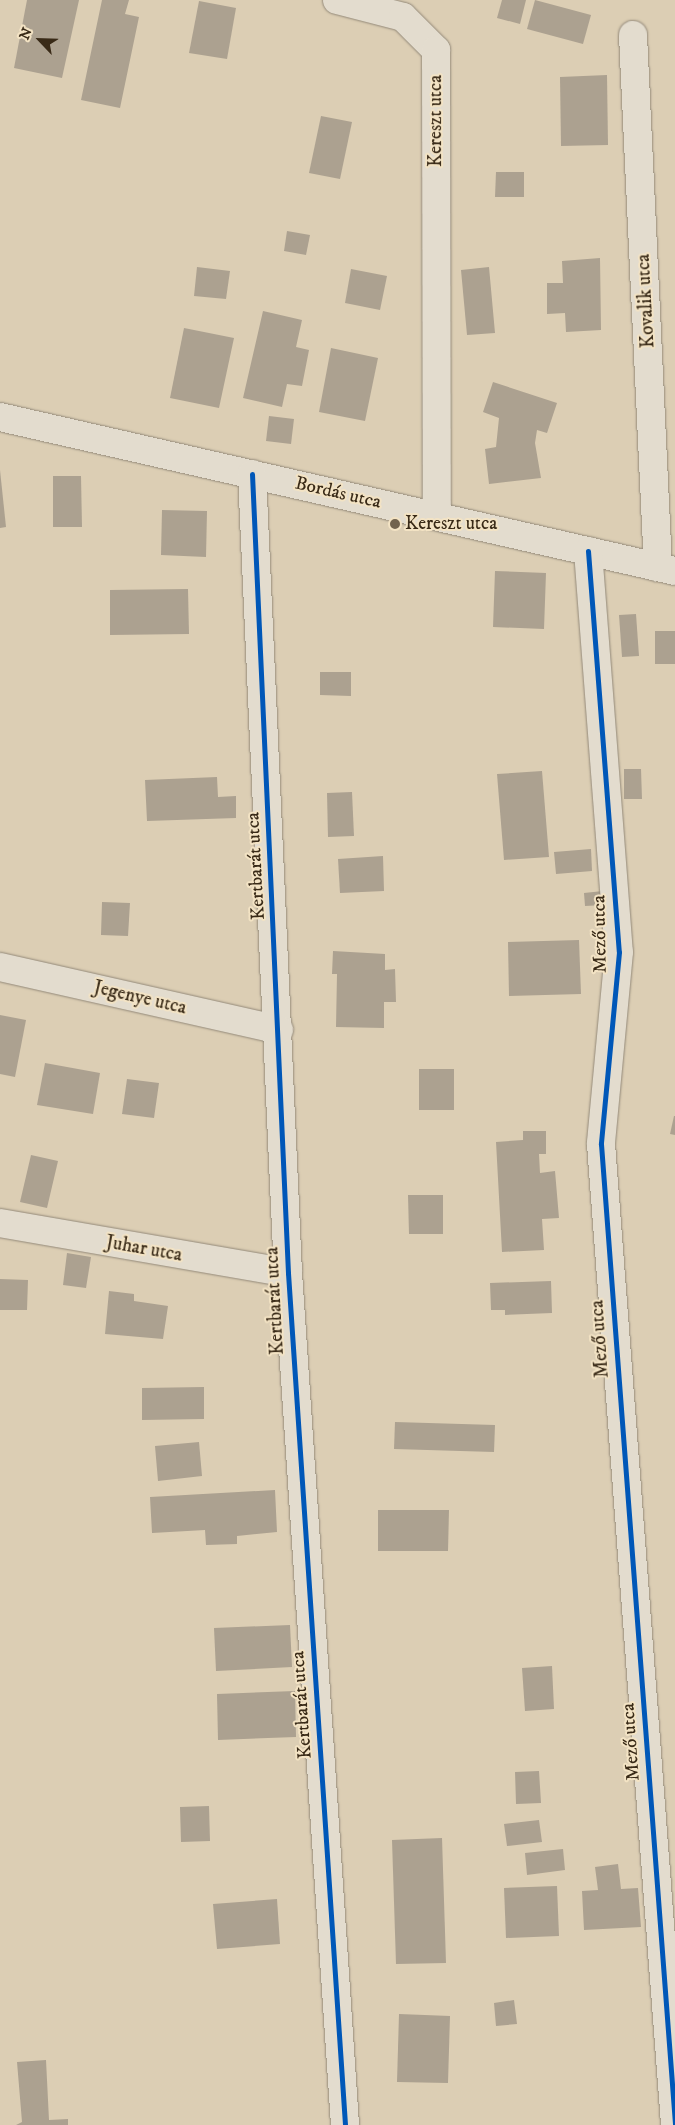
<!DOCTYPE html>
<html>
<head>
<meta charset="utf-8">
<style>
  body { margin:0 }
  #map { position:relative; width:675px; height:2125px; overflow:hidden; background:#dcceb4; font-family:"IM FELL DW Pica",serif }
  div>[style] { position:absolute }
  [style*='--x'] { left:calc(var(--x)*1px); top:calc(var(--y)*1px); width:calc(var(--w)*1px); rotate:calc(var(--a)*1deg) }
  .building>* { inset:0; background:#aca190 }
  .roads { filter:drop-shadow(0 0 1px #938979) drop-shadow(0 0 1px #938979) }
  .minor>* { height:28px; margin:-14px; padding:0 14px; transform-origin:14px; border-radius:14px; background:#e3dcce }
  .cycleway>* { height:5px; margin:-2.5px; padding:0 2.5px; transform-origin:2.5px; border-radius:2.5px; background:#0057b8 }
  .dots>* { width:14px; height:14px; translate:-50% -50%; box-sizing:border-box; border:2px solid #f3e3c4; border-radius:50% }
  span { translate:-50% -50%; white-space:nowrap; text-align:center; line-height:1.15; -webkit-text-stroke:4px #f3e3c4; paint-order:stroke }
  .street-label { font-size:19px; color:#392a17 }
  .poi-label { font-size:19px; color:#392a17 }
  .left { translate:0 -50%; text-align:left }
  .north { position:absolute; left:15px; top:15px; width:50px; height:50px; -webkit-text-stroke:4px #f3e3c4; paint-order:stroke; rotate:294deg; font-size:14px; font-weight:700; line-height:20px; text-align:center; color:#392a17 }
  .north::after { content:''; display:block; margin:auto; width:18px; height:22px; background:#392a17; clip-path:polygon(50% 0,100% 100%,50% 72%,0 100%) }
</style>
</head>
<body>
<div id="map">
  <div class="building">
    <i style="clip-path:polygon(27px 0,79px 0,62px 78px,14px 68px)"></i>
    <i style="clip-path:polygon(102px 0,129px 0,125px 14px,139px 17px,120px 108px,81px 100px)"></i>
    <i style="clip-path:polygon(502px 0,526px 0,520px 24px,497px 18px)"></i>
    <i style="clip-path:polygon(535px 0,591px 15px,583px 44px,527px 29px)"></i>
    <i style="clip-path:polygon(199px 1px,236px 8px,227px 59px,189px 53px)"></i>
    <i style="clip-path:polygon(607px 75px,608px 145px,561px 146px,560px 77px)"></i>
    <i style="clip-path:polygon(321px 116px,352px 122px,340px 179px,309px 173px)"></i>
    <i style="clip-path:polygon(496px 172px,524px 172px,524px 197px,495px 197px)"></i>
    <i style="clip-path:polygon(287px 231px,310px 235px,306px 255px,284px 251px)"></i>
    <i style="clip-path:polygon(600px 258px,601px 330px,566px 332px,565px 313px,547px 314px,547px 283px,563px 283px,562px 261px)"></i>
    <i style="clip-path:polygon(197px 267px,230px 271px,226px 299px,194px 296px)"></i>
    <i style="clip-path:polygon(489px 267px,495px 333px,467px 335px,461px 270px)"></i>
    <i style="clip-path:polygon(351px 269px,387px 276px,380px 310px,345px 303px)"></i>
    <i style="clip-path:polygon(263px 311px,302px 320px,296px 347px,309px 350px,302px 386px,287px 384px,282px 407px,243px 398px)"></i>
    <i style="clip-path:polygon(184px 328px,234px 338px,219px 408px,170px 398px)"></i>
    <i style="clip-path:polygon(331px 348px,378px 358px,365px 421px,319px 412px)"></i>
    <i style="clip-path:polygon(493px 382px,557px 403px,547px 433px,537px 430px,535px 443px,541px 478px,489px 484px,485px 449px,496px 447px,499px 418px,483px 412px)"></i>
    <i style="clip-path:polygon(269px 416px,294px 419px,291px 444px,266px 441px)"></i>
    <i style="clip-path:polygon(0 470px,6px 527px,0 528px)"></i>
    <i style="clip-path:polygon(53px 476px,81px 476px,82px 527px,53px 527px)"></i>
    <i style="clip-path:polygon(162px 510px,207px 511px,206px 557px,161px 555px)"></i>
    <i style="clip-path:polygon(495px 571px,546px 573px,544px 629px,493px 627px)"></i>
    <i style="clip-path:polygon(188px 589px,189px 634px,110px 635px,110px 590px)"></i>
    <i style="clip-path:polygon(636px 614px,639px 656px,622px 657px,619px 615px)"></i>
    <i style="clip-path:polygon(655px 631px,675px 631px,675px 664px,655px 664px)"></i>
    <i style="clip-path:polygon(320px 672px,351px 672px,351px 696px,320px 695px)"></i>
    <i style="clip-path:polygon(624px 769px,641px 769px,642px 799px,624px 799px)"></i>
    <i style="clip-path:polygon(542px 771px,549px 857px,504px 860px,497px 774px)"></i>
    <i style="clip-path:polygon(217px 777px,218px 797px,236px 796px,236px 818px,147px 821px,145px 780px)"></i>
    <i style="clip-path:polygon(352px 792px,354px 836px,328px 837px,327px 793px)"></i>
    <i style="clip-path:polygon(591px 849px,592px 871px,556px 874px,554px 852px)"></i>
    <i style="clip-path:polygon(383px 856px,384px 891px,340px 893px,338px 859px)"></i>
    <i style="clip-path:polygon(603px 891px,604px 905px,585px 906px,584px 893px)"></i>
    <i style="clip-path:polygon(102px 902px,130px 903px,128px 936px,101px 935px)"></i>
    <i style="clip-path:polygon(579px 940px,581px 994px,509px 996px,508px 942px)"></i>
    <i style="clip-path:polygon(333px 951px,385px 954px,385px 970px,395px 969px,396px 1002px,384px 1002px,384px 1028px,336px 1027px,337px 974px,332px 974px)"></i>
    <i style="clip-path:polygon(0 1015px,26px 1020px,15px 1077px,0 1074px)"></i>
    <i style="clip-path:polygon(45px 1063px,100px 1073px,93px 1114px,37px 1105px)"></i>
    <i style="clip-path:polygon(419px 1069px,454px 1069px,454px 1110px,419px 1110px)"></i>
    <i style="clip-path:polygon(127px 1079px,159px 1083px,154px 1118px,122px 1114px)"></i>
    <i style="clip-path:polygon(674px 1116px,675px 1116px,675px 1135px,670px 1134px)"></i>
    <i style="clip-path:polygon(523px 1131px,546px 1131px,546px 1154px,539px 1154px,540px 1173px,555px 1171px,559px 1218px,542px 1219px,544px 1250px,502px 1252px,496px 1142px,523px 1140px)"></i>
    <i style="clip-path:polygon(31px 1155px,58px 1161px,47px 1208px,20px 1202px)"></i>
    <i style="clip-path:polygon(408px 1195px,443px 1195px,443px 1234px,409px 1234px)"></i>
    <i style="clip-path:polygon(67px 1253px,91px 1257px,86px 1288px,63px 1285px)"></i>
    <i style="clip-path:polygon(0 1279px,28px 1280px,27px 1310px,0 1310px)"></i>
    <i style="clip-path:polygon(551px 1281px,552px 1313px,505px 1315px,505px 1310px,491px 1310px,490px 1283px)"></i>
    <i style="clip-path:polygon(109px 1291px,134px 1294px,134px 1301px,168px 1306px,163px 1339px,105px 1334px)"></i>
    <i style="clip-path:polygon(204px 1387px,204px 1419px,142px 1420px,142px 1388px)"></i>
    <i style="clip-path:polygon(395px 1422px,495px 1425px,494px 1452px,394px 1449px)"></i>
    <i style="clip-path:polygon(199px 1442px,202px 1476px,158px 1481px,155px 1446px)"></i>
    <i style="clip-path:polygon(275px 1490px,277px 1532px,237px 1536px,237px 1544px,206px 1545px,205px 1530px,152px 1533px,150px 1497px)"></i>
    <i style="clip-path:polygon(378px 1510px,449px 1510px,448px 1551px,378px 1551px)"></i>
    <i style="clip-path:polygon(290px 1625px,292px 1667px,216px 1671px,214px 1628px)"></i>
    <i style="clip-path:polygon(552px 1666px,554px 1709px,525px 1711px,522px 1668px)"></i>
    <i style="clip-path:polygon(295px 1691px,296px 1737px,218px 1740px,217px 1694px)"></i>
    <i style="clip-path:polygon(539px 1771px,541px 1803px,516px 1804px,515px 1772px)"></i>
    <i style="clip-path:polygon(209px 1806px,210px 1841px,181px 1842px,180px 1807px)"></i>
    <i style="clip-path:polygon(539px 1820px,542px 1842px,507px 1846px,504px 1824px)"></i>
    <i style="clip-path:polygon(442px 1838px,446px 1963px,396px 1964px,392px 1840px)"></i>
    <i style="clip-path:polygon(563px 1849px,565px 1870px,527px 1875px,525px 1853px)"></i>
    <i style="clip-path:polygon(618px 1864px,621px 1889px,638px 1888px,641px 1927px,584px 1930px,582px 1891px,598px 1890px,595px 1867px)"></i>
    <i style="clip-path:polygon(557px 1886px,559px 1936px,506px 1938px,504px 1888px)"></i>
    <i style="clip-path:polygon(277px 1899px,280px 1944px,217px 1949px,213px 1904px)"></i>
    <i style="clip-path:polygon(514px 2000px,517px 2024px,496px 2026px,494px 2003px)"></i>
    <i style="clip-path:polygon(399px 2014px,450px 2016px,448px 2083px,397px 2082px)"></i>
    <i style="clip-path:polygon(46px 2060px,49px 2120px,68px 2119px,68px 2125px,16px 2125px,22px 2122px,17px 2062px)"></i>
  </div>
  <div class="roads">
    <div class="minor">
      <i style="--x:337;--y:0;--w:68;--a:14.4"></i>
      <i style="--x:403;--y:17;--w:47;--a:45"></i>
      <i style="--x:436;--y:50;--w:465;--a:89.9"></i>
      <i style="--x:633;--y:35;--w:533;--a:87.31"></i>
      <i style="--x:0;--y:417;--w:692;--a:12.85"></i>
      <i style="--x:252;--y:474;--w:800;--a:87.42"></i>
      <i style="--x:288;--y:1273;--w:854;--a:86.17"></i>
      <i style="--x:588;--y:551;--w:402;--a:85.6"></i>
      <i style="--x:619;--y:952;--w:193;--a:95.4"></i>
      <i style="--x:601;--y:1144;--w:983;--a:85.68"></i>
      <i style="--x:0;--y:967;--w:286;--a:12.7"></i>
      <i style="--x:0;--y:1223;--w:292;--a:9.8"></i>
    </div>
  </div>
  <div class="cycleway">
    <i style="--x:252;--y:474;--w:800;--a:87.42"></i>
    <i style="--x:288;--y:1273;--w:854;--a:86.17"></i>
    <i style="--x:588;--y:551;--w:402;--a:85.6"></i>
    <i style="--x:619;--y:952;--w:193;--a:95.4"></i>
    <i style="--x:601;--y:1144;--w:983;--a:85.68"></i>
  </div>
  <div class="dots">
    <i style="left:395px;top:524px;background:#72634e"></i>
  </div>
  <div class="street-label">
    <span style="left:436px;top:121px;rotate:-90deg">Kereszt utca</span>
    <span style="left:646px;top:301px;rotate:-93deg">Kovalik utca</span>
    <span style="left:338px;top:493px;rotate:13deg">Bordás utca</span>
    <span style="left:256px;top:866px;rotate:-93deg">Kertbarát utca</span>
    <span style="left:600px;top:934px;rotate:-91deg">Mező utca</span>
    <span style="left:140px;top:998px;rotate:13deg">Jegenye utca</span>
    <span style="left:144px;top:1249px;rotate:10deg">Juhar utca</span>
    <span style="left:275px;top:1301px;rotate:-93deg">Kertbarát utca</span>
    <span style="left:600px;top:1339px;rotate:-94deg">Mező utca</span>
    <span style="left:302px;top:1705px;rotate:-94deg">Kertbarát utca</span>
    <span style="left:631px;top:1742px;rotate:-94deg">Mező utca</span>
  </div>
  <div class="poi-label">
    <span class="left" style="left:405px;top:524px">Kereszt utca</span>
  </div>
  <div class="north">N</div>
</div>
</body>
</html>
